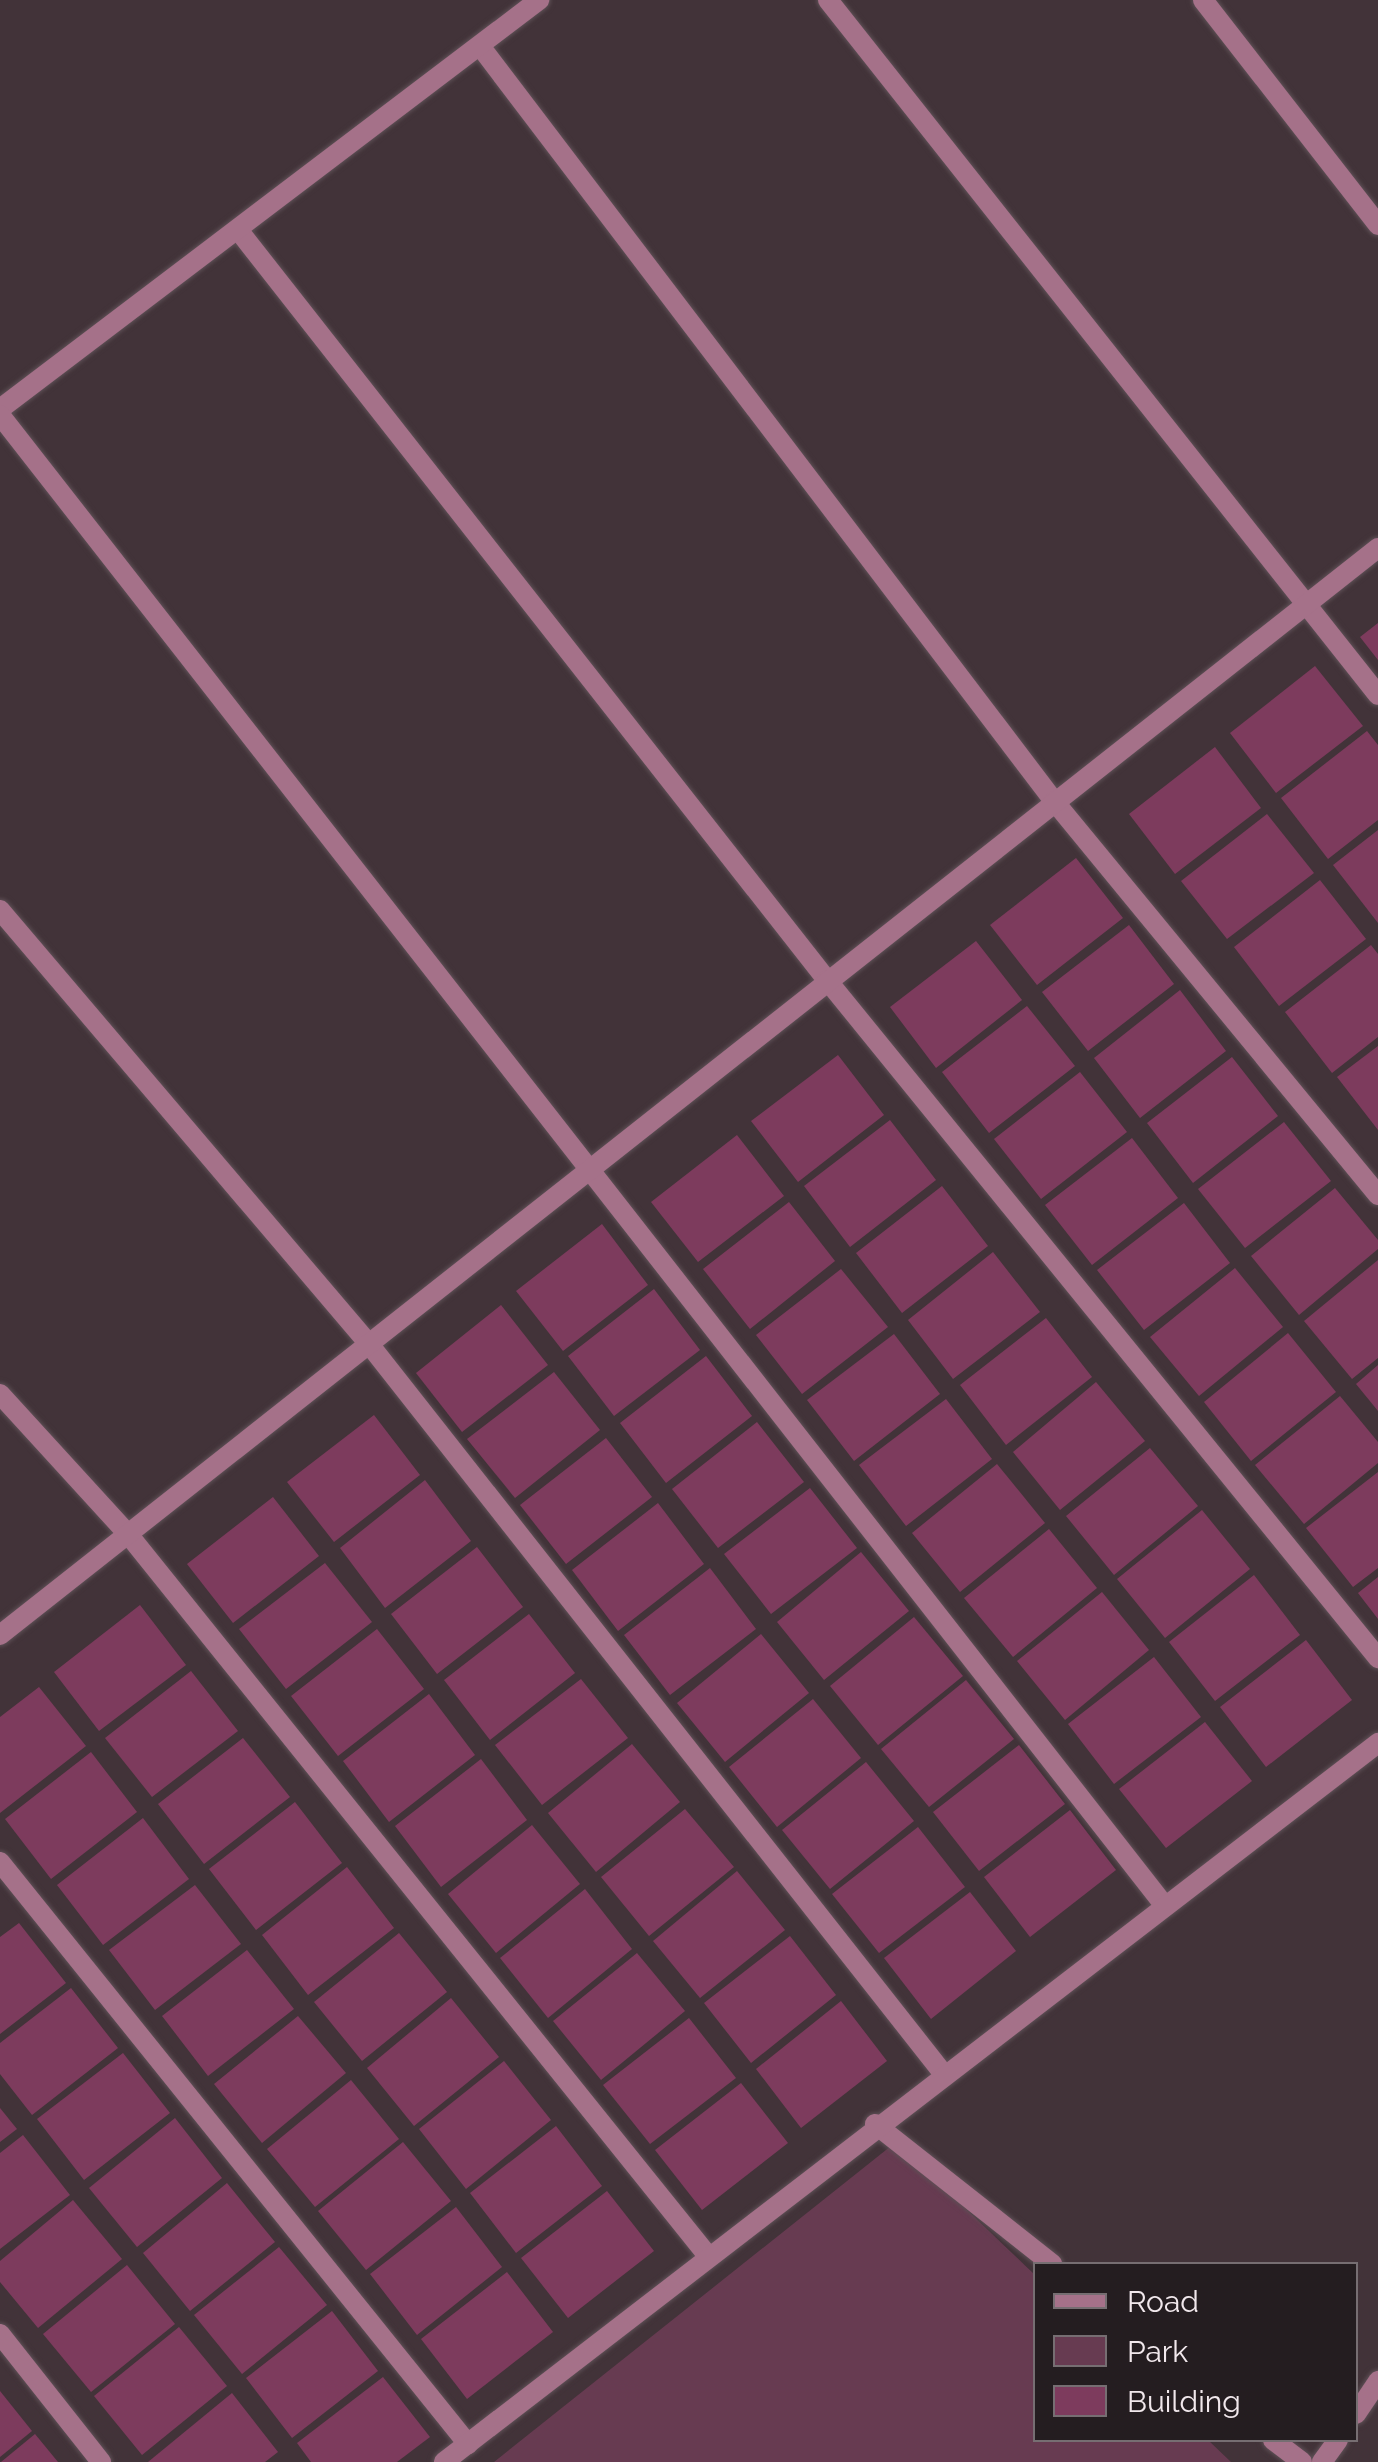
<!DOCTYPE html>
<html>
<head>
<meta charset="utf-8">
<style>
  body { margin:0 }
  #map { position:relative; width:1378px; height:2462px; overflow:hidden; background:#423339; font-family:Raleway,sans-serif }
  div>[style] { position:absolute }
  [style*='--x'] { left:calc(var(--x)*1px); top:calc(var(--y)*1px); width:calc(var(--w)*1px); rotate:calc(var(--a)*1deg) }
  .green>* { inset:0; background:#673b51 }
  .building>* { inset:0; background:#7d3b5d }
  .roads { filter:drop-shadow(0 0 2px #5e5056) drop-shadow(0 0 2px #5e5056) }
  .street>* { height:20px; margin:-10px; padding:0 10px; transform-origin:10px; border-radius:10px; background:#a57189 }
  span { translate:-50% -50%; white-space:nowrap; text-align:center; line-height:1.15; -webkit-text-stroke:8px #241d20; paint-order:stroke }
  .legend { position:absolute; left:1033px; top:2262px; width:325px; height:180px; box-sizing:border-box; background:#241d20; border:2px solid #766e72; margin:0; padding:12px 18px; list-style:none; font-size:30px; color:#f1e8ec }
  .legend li { display:flex; align-items:center; gap:20px; height:50px }
  .legend b { width:50px; border:2px solid #766e72 }
</style>
</head>
<body>
<div id="map">
  <div class="green">
    <i style="clip-path:polygon(896px 2142px,1035px 2275px,1036px 2440px,1208px 2440px,1231px 2462px,494px 2462px)"></i>
  </div>
  <div class="building">
    <i style="clip-path:polygon(1378px 623px,1378px 660px,1360px 637px)"></i>
    <i style="clip-path:polygon(1315px 666px,1363px 726px,1276px 793px,1230px 733px)"></i>
    <i style="clip-path:polygon(1367px 731px,1378px 745px,1378px 820px,1328px 859px,1281px 798px)"></i>
    <i style="clip-path:polygon(1215px 747px,1261px 808px,1175px 874px,1129px 814px)"></i>
    <i style="clip-path:polygon(1267px 814px,1314px 873px,1227px 939px,1181px 881px)"></i>
    <i style="clip-path:polygon(1378px 830px,1378px 923px,1333px 865px)"></i>
    <i style="clip-path:polygon(1076px 858px,1123px 918px,1037px 985px,990px 925px)"></i>
    <i style="clip-path:polygon(1320px 880px,1366px 939px,1279px 1006px,1234px 947px)"></i>
    <i style="clip-path:polygon(1129px 925px,1174px 984px,1088px 1051px,1042px 992px)"></i>
    <i style="clip-path:polygon(976px 941px,1022px 1000px,936px 1068px,890px 1007px)"></i>
    <i style="clip-path:polygon(1371px 945px,1378px 954px,1378px 1037px,1332px 1073px,1285px 1012px)"></i>
    <i style="clip-path:polygon(1180px 990px,1226px 1051px,1140px 1118px,1094px 1058px)"></i>
    <i style="clip-path:polygon(1027px 1006px,1075px 1066px,989px 1133px,942px 1072px)"></i>
    <i style="clip-path:polygon(1378px 1046px,1378px 1130px,1337px 1077px)"></i>
    <i style="clip-path:polygon(838px 1055px,884px 1115px,798px 1182px,751px 1121px)"></i>
    <i style="clip-path:polygon(1232px 1057px,1278px 1116px,1193px 1183px,1147px 1123px)"></i>
    <i style="clip-path:polygon(1080px 1072px,1127px 1132px,1041px 1199px,994px 1139px)"></i>
    <i style="clip-path:polygon(890px 1120px,936px 1180px,850px 1247px,804px 1186px)"></i>
    <i style="clip-path:polygon(1284px 1122px,1331px 1181px,1245px 1248px,1198px 1189px)"></i>
    <i style="clip-path:polygon(737px 1135px,784px 1196px,698px 1262px,651px 1202px)"></i>
    <i style="clip-path:polygon(1132px 1138px,1178px 1198px,1092px 1265px,1045px 1205px)"></i>
    <i style="clip-path:polygon(942px 1186px,988px 1246px,902px 1313px,856px 1253px)"></i>
    <i style="clip-path:polygon(1335px 1188px,1378px 1240px,1378px 1249px,1299px 1315px,1251px 1256px)"></i>
    <i style="clip-path:polygon(789px 1202px,835px 1261px,750px 1329px,703px 1269px)"></i>
    <i style="clip-path:polygon(1184px 1203px,1230px 1263px,1144px 1330px,1097px 1270px)"></i>
    <i style="clip-path:polygon(602px 1224px,648px 1285px,563px 1351px,516px 1291px)"></i>
    <i style="clip-path:polygon(993px 1252px,1040px 1312px,953px 1379px,908px 1320px)"></i>
    <i style="clip-path:polygon(1378px 1260px,1378px 1358px,1352px 1379px,1304px 1321px)"></i>
    <i style="clip-path:polygon(1235px 1268px,1283px 1327px,1199px 1396px,1150px 1337px)"></i>
    <i style="clip-path:polygon(841px 1269px,888px 1327px,802px 1394px,756px 1335px)"></i>
    <i style="clip-path:polygon(654px 1289px,700px 1350px,614px 1416px,568px 1356px)"></i>
    <i style="clip-path:polygon(501px 1305px,548px 1365px,462px 1432px,416px 1373px)"></i>
    <i style="clip-path:polygon(1046px 1318px,1092px 1377px,1006px 1445px,960px 1385px)"></i>
    <i style="clip-path:polygon(1288px 1333px,1336px 1392px,1251px 1461px,1204px 1402px)"></i>
    <i style="clip-path:polygon(894px 1334px,940px 1394px,854px 1461px,807px 1400px)"></i>
    <i style="clip-path:polygon(706px 1356px,752px 1416px,666px 1483px,620px 1423px)"></i>
    <i style="clip-path:polygon(1378px 1365px,1378px 1411px,1356px 1384px)"></i>
    <i style="clip-path:polygon(554px 1372px,600px 1430px,515px 1498px,467px 1439px)"></i>
    <i style="clip-path:polygon(1096px 1382px,1145px 1441px,1060px 1510px,1013px 1452px)"></i>
    <i style="clip-path:polygon(1340px 1396px,1378px 1442px,1378px 1463px,1304px 1524px,1255px 1465px)"></i>
    <i style="clip-path:polygon(946px 1399px,992px 1459px,906px 1526px,859px 1465px)"></i>
    <i style="clip-path:polygon(374px 1415px,420px 1475px,334px 1542px,287px 1482px)"></i>
    <i style="clip-path:polygon(757px 1422px,804px 1482px,718px 1548px,672px 1489px)"></i>
    <i style="clip-path:polygon(606px 1438px,652px 1497px,566px 1564px,520px 1505px)"></i>
    <i style="clip-path:polygon(1150px 1448px,1198px 1506px,1114px 1575px,1066px 1516px)"></i>
    <i style="clip-path:polygon(997px 1464px,1045px 1523px,960px 1592px,912px 1533px)"></i>
    <i style="clip-path:polygon(1378px 1472px,1378px 1568px,1353px 1587px,1306px 1528px)"></i>
    <i style="clip-path:polygon(425px 1480px,471px 1541px,385px 1608px,340px 1548px)"></i>
    <i style="clip-path:polygon(810px 1488px,857px 1548px,771px 1614px,724px 1554px)"></i>
    <i style="clip-path:polygon(273px 1497px,319px 1556px,233px 1623px,187px 1564px)"></i>
    <i style="clip-path:polygon(658px 1503px,704px 1564px,618px 1631px,572px 1570px)"></i>
    <i style="clip-path:polygon(1202px 1510px,1250px 1569px,1165px 1638px,1117px 1579px)"></i>
    <i style="clip-path:polygon(1049px 1529px,1097px 1588px,1013px 1657px,964px 1598px)"></i>
    <i style="clip-path:polygon(477px 1547px,523px 1607px,437px 1674px,391px 1614px)"></i>
    <i style="clip-path:polygon(861px 1552px,909px 1611px,824px 1680px,777px 1622px)"></i>
    <i style="clip-path:polygon(325px 1563px,372px 1622px,286px 1689px,239px 1629px)"></i>
    <i style="clip-path:polygon(710px 1568px,756px 1629px,670px 1695px,624px 1635px)"></i>
    <i style="clip-path:polygon(1254px 1575px,1300px 1635px,1215px 1701px,1169px 1642px)"></i>
    <i style="clip-path:polygon(1378px 1577px,1378px 1619px,1358px 1593px)"></i>
    <i style="clip-path:polygon(1102px 1592px,1149px 1650px,1065px 1720px,1017px 1661px)"></i>
    <i style="clip-path:polygon(140px 1605px,186px 1665px,99px 1731px,54px 1672px)"></i>
    <i style="clip-path:polygon(529px 1614px,575px 1673px,490px 1740px,444px 1680px)"></i>
    <i style="clip-path:polygon(914px 1617px,963px 1676px,878px 1745px,830px 1686px)"></i>
    <i style="clip-path:polygon(377px 1629px,424px 1689px,338px 1756px,291px 1696px)"></i>
    <i style="clip-path:polygon(761px 1634px,809px 1693px,725px 1762px,677px 1703px)"></i>
    <i style="clip-path:polygon(1306px 1640px,1352px 1700px,1266px 1767px,1220px 1707px)"></i>
    <i style="clip-path:polygon(1154px 1657px,1201px 1717px,1114px 1784px,1068px 1724px)"></i>
    <i style="clip-path:polygon(191px 1671px,238px 1731px,152px 1797px,105px 1738px)"></i>
    <i style="clip-path:polygon(581px 1679px,628px 1738px,542px 1805px,495px 1745px)"></i>
    <i style="clip-path:polygon(966px 1680px,1014px 1739px,929px 1807px,881px 1749px)"></i>
    <i style="clip-path:polygon(39px 1687px,86px 1746px,0 1813px,0 1717px)"></i>
    <i style="clip-path:polygon(429px 1694px,475px 1755px,389px 1822px,343px 1761px)"></i>
    <i style="clip-path:polygon(813px 1699px,861px 1758px,777px 1827px,729px 1767px)"></i>
    <i style="clip-path:polygon(1205px 1722px,1252px 1781px,1166px 1848px,1119px 1789px)"></i>
    <i style="clip-path:polygon(243px 1738px,290px 1797px,204px 1864px,158px 1804px)"></i>
    <i style="clip-path:polygon(632px 1744px,680px 1802px,596px 1872px,548px 1813px)"></i>
    <i style="clip-path:polygon(1019px 1745px,1065px 1804px,979px 1871px,933px 1812px)"></i>
    <i style="clip-path:polygon(91px 1752px,137px 1812px,51px 1879px,5px 1819px)"></i>
    <i style="clip-path:polygon(481px 1759px,527px 1820px,441px 1887px,395px 1826px)"></i>
    <i style="clip-path:polygon(866px 1762px,914px 1821px,830px 1889px,782px 1830px)"></i>
    <i style="clip-path:polygon(295px 1802px,342px 1863px,256px 1930px,209px 1869px)"></i>
    <i style="clip-path:polygon(685px 1809px,734px 1867px,649px 1936px,601px 1877px)"></i>
    <i style="clip-path:polygon(1070px 1810px,1116px 1870px,1030px 1937px,984px 1877px)"></i>
    <i style="clip-path:polygon(143px 1818px,189px 1879px,103px 1945px,57px 1885px)"></i>
    <i style="clip-path:polygon(532px 1825px,580px 1884px,496px 1953px,448px 1894px)"></i>
    <i style="clip-path:polygon(918px 1827px,965px 1887px,879px 1953px,832px 1894px)"></i>
    <i style="clip-path:polygon(347px 1867px,394px 1928px,308px 1995px,262px 1935px)"></i>
    <i style="clip-path:polygon(737px 1871px,785px 1930px,700px 1998px,653px 1941px)"></i>
    <i style="clip-path:polygon(195px 1885px,241px 1944px,155px 2010px,109px 1950px)"></i>
    <i style="clip-path:polygon(585px 1889px,632px 1949px,548px 2018px,500px 1958px)"></i>
    <i style="clip-path:polygon(970px 1892px,1016px 1951px,931px 2019px,884px 1958px)"></i>
    <i style="clip-path:polygon(19px 1923px,66px 1983px,0 2034px,0 1937px)"></i>
    <i style="clip-path:polygon(399px 1933px,447px 1992px,362px 2061px,314px 2002px)"></i>
    <i style="clip-path:polygon(790px 1936px,836px 1995px,751px 2063px,704px 2003px)"></i>
    <i style="clip-path:polygon(247px 1950px,294px 2009px,208px 2076px,162px 2016px)"></i>
    <i style="clip-path:polygon(637px 1953px,685px 2011px,601px 2080px,553px 2021px)"></i>
    <i style="clip-path:polygon(71px 1988px,118px 2048px,32px 2115px,0 2074px,0 2043px)"></i>
    <i style="clip-path:polygon(451px 1998px,499px 2057px,414px 2126px,367px 2068px)"></i>
    <i style="clip-path:polygon(841px 2001px,887px 2061px,801px 2128px,756px 2069px)"></i>
    <i style="clip-path:polygon(298px 2016px,346px 2073px,262px 2143px,214px 2084px)"></i>
    <i style="clip-path:polygon(689px 2018px,736px 2078px,650px 2144px,603px 2085px)"></i>
    <i style="clip-path:polygon(123px 2053px,170px 2113px,84px 2180px,37px 2119px)"></i>
    <i style="clip-path:polygon(504px 2061px,551px 2120px,466px 2189px,419px 2129px)"></i>
    <i style="clip-path:polygon(351px 2080px,399px 2139px,315px 2207px,267px 2149px)"></i>
    <i style="clip-path:polygon(741px 2083px,788px 2143px,702px 2210px,655px 2150px)"></i>
    <i style="clip-path:polygon(0 2108px,17px 2129px,0 2142px)"></i>
    <i style="clip-path:polygon(175px 2118px,222px 2178px,137px 2247px,89px 2188px)"></i>
    <i style="clip-path:polygon(556px 2126px,602px 2186px,516px 2253px,470px 2193px)"></i>
    <i style="clip-path:polygon(23px 2135px,70px 2195px,0 2249px,0 2153px)"></i>
    <i style="clip-path:polygon(403px 2142px,451px 2201px,366px 2270px,318px 2211px)"></i>
    <i style="clip-path:polygon(227px 2183px,275px 2242px,190px 2311px,143px 2253px)"></i>
    <i style="clip-path:polygon(607px 2191px,654px 2251px,568px 2318px,521px 2258px)"></i>
    <i style="clip-path:polygon(73px 2200px,122px 2259px,38px 2328px,0 2282px,0 2261px)"></i>
    <i style="clip-path:polygon(456px 2207px,502px 2267px,417px 2335px,370px 2274px)"></i>
    <i style="clip-path:polygon(279px 2247px,327px 2305px,242px 2374px,194px 2315px)"></i>
    <i style="clip-path:polygon(127px 2265px,175px 2324px,91px 2392px,43px 2334px)"></i>
    <i style="clip-path:polygon(507px 2272px,553px 2332px,467px 2399px,421px 2339px)"></i>
    <i style="clip-path:polygon(332px 2311px,378px 2371px,292px 2438px,246px 2378px)"></i>
    <i style="clip-path:polygon(179px 2327px,227px 2386px,142px 2455px,94px 2396px)"></i>
    <i style="clip-path:polygon(383px 2377px,430px 2437px,397px 2462px,311px 2462px,297px 2443px)"></i>
    <i style="clip-path:polygon(0 2391px,32px 2431px,0 2457px)"></i>
    <i style="clip-path:polygon(232px 2393px,278px 2452px,265px 2462px,148px 2462px)"></i>
    <i style="clip-path:polygon(35px 2434px,58px 2462px,1px 2462px)"></i>
  </div>
  <div class="roads">
    <div class="street">
      <i style="--x:828;--y:0;--w:886;--a:51.64"></i>
      <i style="--x:1203;--y:0;--w:285;--a:52.1"></i>
      <i style="--x:480;--y:46;--w:948;--a:52.76"></i>
      <i style="--x:1054;--y:801;--w:510;--a:50.57"></i>
      <i style="--x:239;--y:231;--w:952;--a:51.87"></i>
      <i style="--x:827;--y:980;--w:874;--a:50.9"></i>
      <i style="--x:0;--y:409;--w:677;--a:-37.19"></i>
      <i style="--x:0;--y:415;--w:1891;--a:52"></i>
      <i style="--x:0;--y:910;--w:570;--a:49.63"></i>
      <i style="--x:369;--y:1344;--w:926;--a:51.79"></i>
      <i style="--x:0;--y:1394;--w:190;--a:47.6"></i>
      <i style="--x:128;--y:1534;--w:926;--a:51.22"></i>
      <i style="--x:0;--y:1635;--w:1755;--a:-38.27"></i>
      <i style="--x:0;--y:1862;--w:747;--a:51.2"></i>
      <i style="--x:875;--y:2124;--w:226;--a:38.3"></i>
      <i style="--x:0;--y:2334;--w:163;--a:51.7"></i>
      <i style="--x:1356;--y:2414;--w:40;--a:-56"></i>
      <i style="--x:1273;--y:2440;--w:36;--a:37"></i>
      <i style="--x:444;--y:2462;--w:1179;--a:-37.59"></i>
      <i style="--x:1322;--y:2462;--w:27;--a:-54"></i>
    </div>
  </div>
  <ul class="legend">
  <li><b style="height:12px;background:#a57189"></b>Road</li>
  <li><b style="height:28px;background:#673b51"></b>Park</li>
  <li><b style="height:28px;background:#7d3b5d"></b>Building</li>
  </ul>
</div>
</body>
</html>
